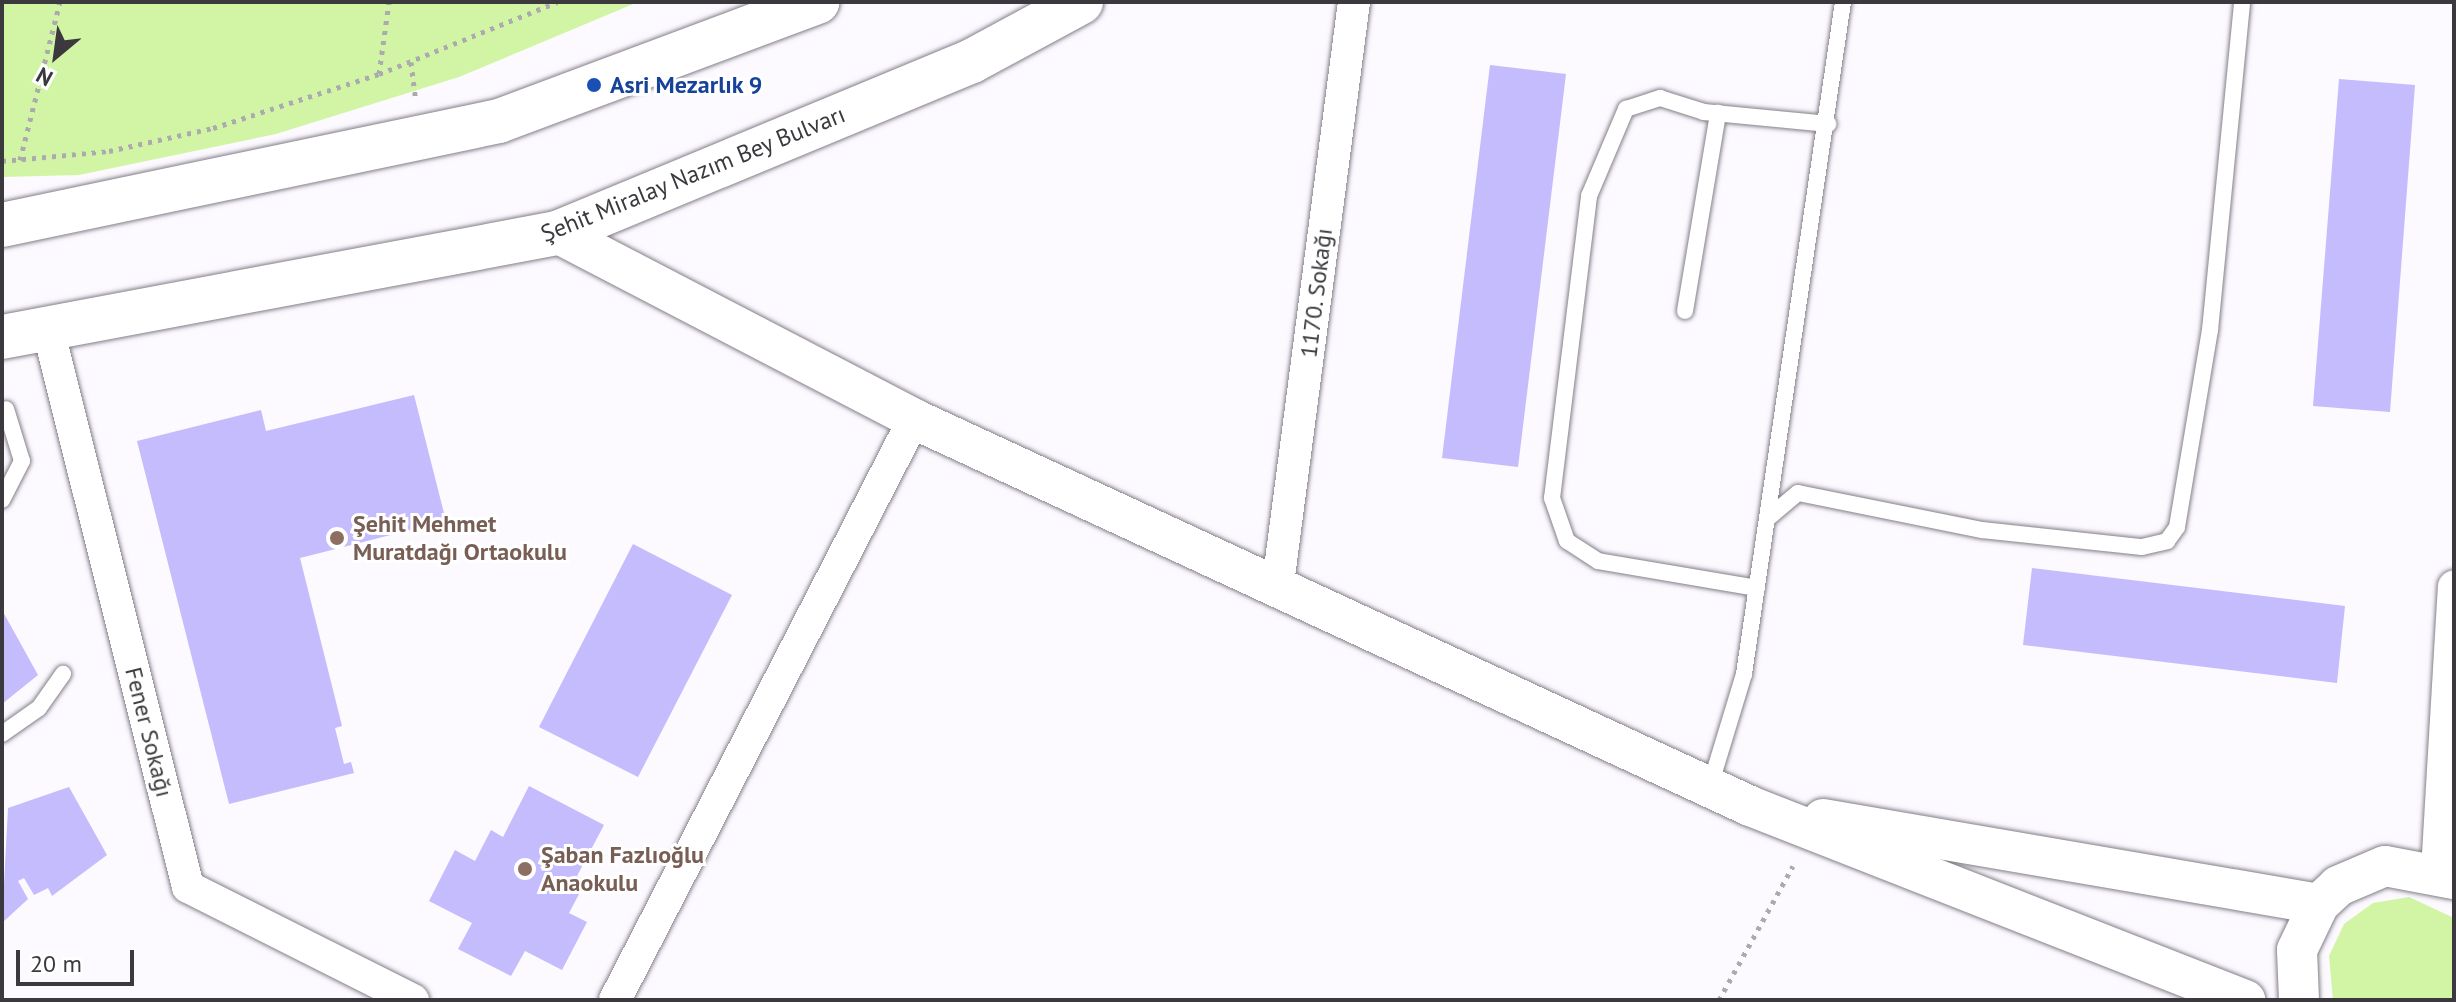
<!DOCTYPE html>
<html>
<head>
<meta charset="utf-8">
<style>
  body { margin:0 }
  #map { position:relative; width:2456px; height:1002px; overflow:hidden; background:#fcf9ff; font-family:"PT Sans",sans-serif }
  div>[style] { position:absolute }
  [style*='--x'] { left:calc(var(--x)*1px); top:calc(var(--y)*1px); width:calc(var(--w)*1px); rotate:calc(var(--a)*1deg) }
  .green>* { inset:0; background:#d1f5a4 }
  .building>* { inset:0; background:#c4bcfc }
  .path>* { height:5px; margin-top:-2.5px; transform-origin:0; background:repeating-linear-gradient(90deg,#acaaaf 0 4px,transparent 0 10px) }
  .roads { filter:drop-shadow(0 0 2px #847f88) drop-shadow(0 0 2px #847f88) }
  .service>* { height:16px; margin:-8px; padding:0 8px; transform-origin:8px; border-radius:8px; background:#fff }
  .minor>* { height:32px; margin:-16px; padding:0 16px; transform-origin:16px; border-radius:16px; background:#fff }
  .tertiary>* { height:40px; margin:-20px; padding:0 20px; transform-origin:20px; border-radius:20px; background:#fff }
  .primary>* { height:44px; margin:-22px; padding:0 22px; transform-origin:22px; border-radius:22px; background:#fff }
  .dots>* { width:22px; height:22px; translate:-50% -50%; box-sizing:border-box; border:4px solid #fff; border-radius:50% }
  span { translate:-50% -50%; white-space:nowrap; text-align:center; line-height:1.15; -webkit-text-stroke:6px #fff; paint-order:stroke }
  .transit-label { font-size:24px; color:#164399; font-weight:700 }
  .left { translate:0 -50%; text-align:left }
  .street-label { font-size:24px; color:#3b393d }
  .education-label { font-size:24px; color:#785e54; font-weight:700 }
  .frame { position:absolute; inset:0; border:4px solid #3b393d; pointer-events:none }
  .north { position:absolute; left:16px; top:16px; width:80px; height:80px; -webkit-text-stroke:6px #fff; paint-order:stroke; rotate:209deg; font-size:22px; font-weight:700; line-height:32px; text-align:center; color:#3b393d }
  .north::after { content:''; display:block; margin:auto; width:28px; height:36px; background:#3b393d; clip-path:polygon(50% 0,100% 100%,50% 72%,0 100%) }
  .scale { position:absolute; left:16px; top:950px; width:118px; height:36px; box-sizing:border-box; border:4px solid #3b393d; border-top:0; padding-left:10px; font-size:24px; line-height:28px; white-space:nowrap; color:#3b393d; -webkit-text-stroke:6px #fff; paint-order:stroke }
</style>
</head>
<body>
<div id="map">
  <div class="green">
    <i style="clip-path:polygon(2px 2px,638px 2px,459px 77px,276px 134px,79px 175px,2px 177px)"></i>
    <i style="clip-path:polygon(2409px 897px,2454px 918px,2454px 1000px,2333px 1000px,2329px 956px,2344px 924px,2373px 903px)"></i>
  </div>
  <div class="building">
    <i style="clip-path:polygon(1490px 65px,1566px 74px,1518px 467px,1442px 458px)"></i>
    <i style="clip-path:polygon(2339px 79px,2415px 85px,2390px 412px,2313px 406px)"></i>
    <i style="clip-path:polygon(414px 395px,446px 521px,300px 558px,342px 726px,335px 728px,344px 764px,351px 762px,354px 773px,229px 804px,137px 441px,261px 410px,266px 431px)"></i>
    <i style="clip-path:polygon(633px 544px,732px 595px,638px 777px,539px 727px)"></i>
    <i style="clip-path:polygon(2032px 568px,2345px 606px,2337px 683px,2023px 645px)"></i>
    <i style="clip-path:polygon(2px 610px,38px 675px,2px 704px)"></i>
    <i style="clip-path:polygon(529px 786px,604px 825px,577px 876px,586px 881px,569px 913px,587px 922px,562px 970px,525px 951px,511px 976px,458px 949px,472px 923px,429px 901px,455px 850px,475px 861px,491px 830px,503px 837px)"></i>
    <i style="clip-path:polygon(69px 787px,107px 855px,52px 896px,48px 888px,34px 895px,24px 878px,18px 881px,28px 899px,2px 923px,8px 808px)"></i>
  </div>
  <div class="path">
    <i style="--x:411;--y:62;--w:34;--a:83"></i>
    <i style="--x:379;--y:74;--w:73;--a:-82.1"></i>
    <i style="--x:20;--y:160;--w:163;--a:-75.8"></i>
    <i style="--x:2;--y:161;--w:107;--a:-5.3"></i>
    <i style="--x:109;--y:151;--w:107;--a:-12.5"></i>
    <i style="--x:213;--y:128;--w:175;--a:-18"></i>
    <i style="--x:379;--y:74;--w:192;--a:-22"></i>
    <i style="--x:1719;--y:1000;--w:153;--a:-61.1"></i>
  </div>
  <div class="roads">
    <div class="service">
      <i style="--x:1685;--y:311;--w:201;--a:-80.5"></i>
      <i style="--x:2;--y:500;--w:44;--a:-62.9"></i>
      <i style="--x:22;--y:461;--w:54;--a:-107.1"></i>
      <i style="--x:1768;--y:518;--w:39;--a:-40"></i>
      <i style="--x:1798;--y:493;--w:188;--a:11.4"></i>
      <i style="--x:1982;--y:530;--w:161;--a:6.1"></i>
      <i style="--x:2142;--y:547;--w:26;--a:-13"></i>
      <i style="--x:2167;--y:541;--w:17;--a:-54"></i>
      <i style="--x:2177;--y:527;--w:200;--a:-80.5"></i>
      <i style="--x:2210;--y:330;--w:330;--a:-84.4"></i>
      <i style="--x:1757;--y:588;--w:161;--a:-170.4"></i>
      <i style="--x:1598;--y:561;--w:37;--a:-147"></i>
      <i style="--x:1567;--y:541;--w:46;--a:-109.2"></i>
      <i style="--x:1552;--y:498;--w:304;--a:-83"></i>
      <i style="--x:1589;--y:196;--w:95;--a:-67"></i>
      <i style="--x:1626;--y:109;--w:36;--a:-18"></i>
      <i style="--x:1660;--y:98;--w:46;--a:17.7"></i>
      <i style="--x:1704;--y:112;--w:125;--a:5.5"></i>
      <i style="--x:2;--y:734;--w:45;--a:-35.1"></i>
      <i style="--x:39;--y:708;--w:42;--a:-54.8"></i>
      <i style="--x:1710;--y:786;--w:117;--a:-73.1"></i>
      <i style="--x:1744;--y:674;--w:679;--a:-81.62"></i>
    </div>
    <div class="minor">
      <i style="--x:49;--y:333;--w:571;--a:75.92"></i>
      <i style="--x:188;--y:887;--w:252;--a:26.7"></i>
      <i style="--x:1278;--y:584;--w:587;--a:-82.56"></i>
      <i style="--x:2437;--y:871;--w:285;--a:-86.6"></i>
      <i style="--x:615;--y:1000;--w:653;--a:-62.77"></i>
    </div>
    <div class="tertiary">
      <i style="--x:557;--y:233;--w:403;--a:27.5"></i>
      <i style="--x:914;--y:419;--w:921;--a:24.84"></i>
      <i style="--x:1750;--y:806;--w:532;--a:21.4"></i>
      <i style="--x:1823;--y:819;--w:503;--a:9.72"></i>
      <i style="--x:2299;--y:1000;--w:50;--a:-92.3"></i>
      <i style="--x:2297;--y:950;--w:51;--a:-64.4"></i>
      <i style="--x:2319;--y:904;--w:26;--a:-43"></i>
      <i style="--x:2338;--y:886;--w:51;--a:-23.1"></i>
      <i style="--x:2385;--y:866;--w:70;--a:10.7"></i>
    </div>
    <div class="primary">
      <i style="--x:2;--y:225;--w:508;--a:-11.82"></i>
      <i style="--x:499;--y:121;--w:340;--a:-20.5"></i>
      <i style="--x:2;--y:337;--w:565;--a:-10.61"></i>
      <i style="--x:557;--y:233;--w:449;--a:-22.5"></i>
      <i style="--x:972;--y:61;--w:124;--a:-28.4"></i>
    </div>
  </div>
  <div class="dots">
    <i style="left:594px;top:85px;background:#1a4fb4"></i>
    <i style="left:337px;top:538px;background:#8d6e63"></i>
    <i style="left:525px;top:869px;background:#8d6e63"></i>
  </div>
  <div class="transit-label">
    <span class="left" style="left:610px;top:85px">Asri Mezarlık 9</span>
  </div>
  <div class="street-label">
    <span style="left:693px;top:174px;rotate:-22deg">Şehit Miralay Nazım Bey Bulvarı</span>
    <span style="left:1316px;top:293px;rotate:-83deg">1170. Sokağı</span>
    <span style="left:149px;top:732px;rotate:76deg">Fener Sokağı</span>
  </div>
  <div class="education-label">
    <span class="left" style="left:353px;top:538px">Şehit Mehmet<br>Muratdağı Ortaokulu</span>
    <span class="left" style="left:541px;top:869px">Şaban Fazlıoğlu<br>Anaokulu</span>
  </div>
  <div class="frame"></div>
  <div class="north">N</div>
  <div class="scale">20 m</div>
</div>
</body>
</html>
